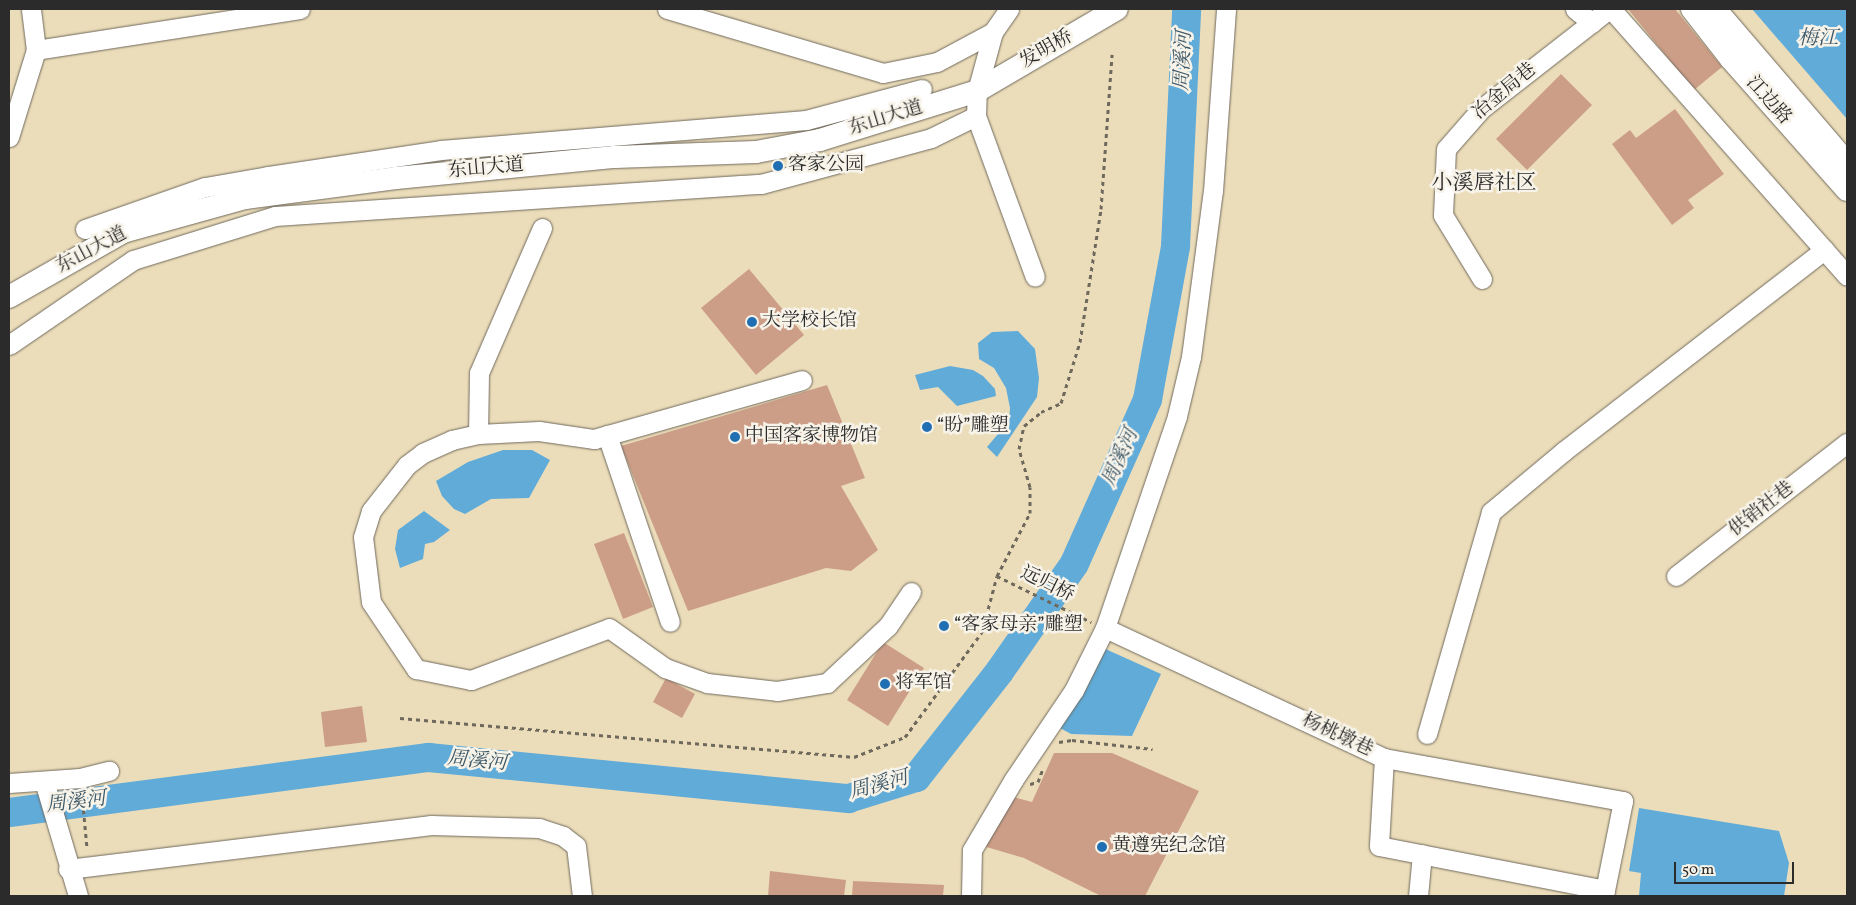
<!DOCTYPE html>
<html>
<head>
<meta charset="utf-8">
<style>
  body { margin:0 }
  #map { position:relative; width:1856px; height:905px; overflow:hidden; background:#ecddba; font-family:Vollkorn,"Noto Serif SC",serif }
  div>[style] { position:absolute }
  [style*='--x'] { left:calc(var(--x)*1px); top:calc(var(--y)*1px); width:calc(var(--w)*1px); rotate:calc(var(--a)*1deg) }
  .water>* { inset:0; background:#61abd9 }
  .river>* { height:29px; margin:-14.5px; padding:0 14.5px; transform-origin:14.5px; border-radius:14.5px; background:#61abd9 }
  .building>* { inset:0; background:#cc9e88 }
  .path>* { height:3px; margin-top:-1.5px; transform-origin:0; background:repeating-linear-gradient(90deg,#6f695d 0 4px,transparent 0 8px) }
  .roads { filter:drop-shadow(0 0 1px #6f695d) drop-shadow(0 0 1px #6f695d) }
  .minor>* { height:19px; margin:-9.5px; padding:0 9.5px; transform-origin:9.5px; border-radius:9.5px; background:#fff }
  .major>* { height:22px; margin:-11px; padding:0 11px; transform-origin:11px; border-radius:11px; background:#fff }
  .dots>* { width:14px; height:14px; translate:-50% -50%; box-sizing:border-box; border:2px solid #f7f3e8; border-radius:50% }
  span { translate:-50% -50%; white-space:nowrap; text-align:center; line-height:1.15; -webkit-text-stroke:5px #f7f3e8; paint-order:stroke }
  .street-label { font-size:19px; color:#2b2b2b }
  .poi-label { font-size:19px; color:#2b2b2b }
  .left { translate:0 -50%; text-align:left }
  .water-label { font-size:20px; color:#3e5868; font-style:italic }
  .quarter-label { font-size:21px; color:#2b2b2b }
  .frame { position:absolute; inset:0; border:10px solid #2b2b2b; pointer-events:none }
  .scale { position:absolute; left:1674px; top:862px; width:120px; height:22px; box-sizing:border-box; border:2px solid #2b2b2b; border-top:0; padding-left:6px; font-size:15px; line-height:18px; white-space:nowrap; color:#2b2b2b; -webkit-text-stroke:4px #f7f3e8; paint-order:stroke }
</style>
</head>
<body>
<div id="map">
  <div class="water">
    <i style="clip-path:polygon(1752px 9px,1847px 9px,1847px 119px)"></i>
    <i style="clip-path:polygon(1018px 331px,1035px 349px,1039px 378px,1037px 397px,997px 457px,987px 447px,1009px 421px,1010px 408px,1006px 388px,994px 368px,979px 359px,978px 343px,992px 332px)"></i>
    <i style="clip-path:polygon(950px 366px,973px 370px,983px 376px,995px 389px,996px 396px,957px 406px,938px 387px,920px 390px,915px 375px)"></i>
    <i style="clip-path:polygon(503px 450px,532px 450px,550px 460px,529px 498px,491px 499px,465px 514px,454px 509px,442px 496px,436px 481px,468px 462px)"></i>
    <i style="clip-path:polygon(424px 511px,450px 530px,434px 542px,425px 544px,423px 559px,400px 568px,395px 549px,398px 530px)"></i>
    <i style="clip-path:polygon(1101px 647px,1161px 674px,1132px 736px,1071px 734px,1060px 728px)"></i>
    <i style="clip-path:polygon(1639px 808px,1779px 831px,1789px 863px,1784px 896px,1639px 896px,1641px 873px,1629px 871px)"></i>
  </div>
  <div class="river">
    <i style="--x:9;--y:812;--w:423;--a:-7.5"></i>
    <i style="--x:428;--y:757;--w:422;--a:5.6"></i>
    <i style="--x:848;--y:798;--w:71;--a:-17.2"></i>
    <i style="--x:916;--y:777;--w:135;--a:-51.9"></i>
    <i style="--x:999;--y:671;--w:131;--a:-55.2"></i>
    <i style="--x:1074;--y:563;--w:180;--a:-66"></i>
    <i style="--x:1147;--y:399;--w:156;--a:-79.6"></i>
    <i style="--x:1175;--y:246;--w:237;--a:-87.3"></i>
  </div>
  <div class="building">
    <i style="clip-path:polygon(1628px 9px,1675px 9px,1722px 67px,1694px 90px)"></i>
    <i style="clip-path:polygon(1561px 74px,1592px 105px,1527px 170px,1496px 139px)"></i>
    <i style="clip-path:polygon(1675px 109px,1724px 174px,1688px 200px,1694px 208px,1672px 225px,1612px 144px,1630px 130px,1636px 138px)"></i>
    <i style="clip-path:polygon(749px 269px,804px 335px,756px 375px,701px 308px)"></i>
    <i style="clip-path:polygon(827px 385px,865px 478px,841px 486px,878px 550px,851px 571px,826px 568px,688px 611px,621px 446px)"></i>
    <i style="clip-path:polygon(624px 533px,653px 607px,623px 619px,594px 544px)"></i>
    <i style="clip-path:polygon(883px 642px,924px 668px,888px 726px,847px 700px)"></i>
    <i style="clip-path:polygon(666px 678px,695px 694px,682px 718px,653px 702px)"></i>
    <i style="clip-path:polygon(362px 706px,367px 742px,325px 747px,321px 712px)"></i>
    <i style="clip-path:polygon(1054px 753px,1112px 753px,1199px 791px,1145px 896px,1101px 896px,1024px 858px,983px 846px,1010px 796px,1032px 802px)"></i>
    <i style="clip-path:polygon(770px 871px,846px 880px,844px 896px,768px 896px)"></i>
    <i style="clip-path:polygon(853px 881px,944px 885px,943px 896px,852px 896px)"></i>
  </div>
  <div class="path">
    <i style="--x:997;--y:576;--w:105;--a:26.1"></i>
    <i style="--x:400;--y:718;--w:456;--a:4.9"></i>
    <i style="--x:854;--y:757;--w:55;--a:-21.4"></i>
    <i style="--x:905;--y:737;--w:130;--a:-53.7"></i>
    <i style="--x:982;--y:632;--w:58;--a:-75"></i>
    <i style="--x:997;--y:576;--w:71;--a:-62.4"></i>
    <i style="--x:1030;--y:513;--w:26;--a:-90"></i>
    <i style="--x:1030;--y:487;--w:40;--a:-106"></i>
    <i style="--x:1019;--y:449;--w:24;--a:-78"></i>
    <i style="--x:1024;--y:426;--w:22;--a:-39"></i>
    <i style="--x:1041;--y:412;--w:22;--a:-24"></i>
    <i style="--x:1061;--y:403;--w:64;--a:-72.7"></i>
    <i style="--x:1080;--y:342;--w:135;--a:-81"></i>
    <i style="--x:1101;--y:209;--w:155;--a:-85.9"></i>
    <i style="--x:1059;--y:742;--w:13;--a:-9"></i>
    <i style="--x:1072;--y:740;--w:81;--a:6.3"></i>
    <i style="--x:1030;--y:784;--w:8;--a:-14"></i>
    <i style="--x:1038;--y:782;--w:15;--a:-70"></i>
    <i style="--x:82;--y:794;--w:54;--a:84.7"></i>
  </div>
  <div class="roads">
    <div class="minor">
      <i style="--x:667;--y:9;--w:225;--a:16.5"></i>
      <i style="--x:883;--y:73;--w:55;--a:-11.5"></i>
      <i style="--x:937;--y:62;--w:64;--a:-28.2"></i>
      <i style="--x:1575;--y:9;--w:22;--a:39"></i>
      <i style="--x:1611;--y:9;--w:356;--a:48.5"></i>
      <i style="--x:36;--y:50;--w:267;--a:-8.8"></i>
      <i style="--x:976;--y:116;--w:171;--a:69.9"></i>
      <i style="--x:9;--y:137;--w:91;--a:-72.8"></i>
      <i style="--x:36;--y:50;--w:41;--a:-97"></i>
      <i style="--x:542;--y:228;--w:158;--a:113.5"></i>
      <i style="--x:479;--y:373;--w:61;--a:90.9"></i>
      <i style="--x:478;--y:434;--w:27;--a:167"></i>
      <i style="--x:452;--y:440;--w:32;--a:156"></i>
      <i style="--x:423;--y:453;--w:20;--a:143"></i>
      <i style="--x:407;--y:465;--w:58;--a:128"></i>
      <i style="--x:371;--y:511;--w:27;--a:107"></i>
      <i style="--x:363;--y:537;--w:65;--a:83"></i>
      <i style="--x:371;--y:602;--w:81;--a:56.1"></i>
      <i style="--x:416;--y:669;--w:56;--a:11.3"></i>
      <i style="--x:471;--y:680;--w:147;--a:-20.6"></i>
      <i style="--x:609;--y:628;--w:69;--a:35.5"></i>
      <i style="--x:665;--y:668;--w:45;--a:19.7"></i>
      <i style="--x:707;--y:683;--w:70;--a:6.5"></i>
      <i style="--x:777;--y:691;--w:51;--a:-9.1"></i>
      <i style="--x:827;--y:683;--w:83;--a:-43.1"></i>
      <i style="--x:888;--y:626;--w:41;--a:-55.9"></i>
      <i style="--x:85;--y:229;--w:127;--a:-19.3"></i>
      <i style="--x:205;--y:187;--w:64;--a:-9.9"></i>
      <i style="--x:268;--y:176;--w:175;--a:-8.5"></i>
      <i style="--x:441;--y:150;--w:366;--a:-4.7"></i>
      <i style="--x:806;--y:120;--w:120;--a:-15"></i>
      <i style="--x:1482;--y:279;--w:75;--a:-121.4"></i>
      <i style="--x:1443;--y:215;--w:66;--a:-87.4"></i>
      <i style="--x:1446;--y:149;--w:53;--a:-48.8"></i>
      <i style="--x:1481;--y:109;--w:162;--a:-38"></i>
      <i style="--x:9;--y:345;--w:150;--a:-34.4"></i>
      <i style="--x:133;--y:260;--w:149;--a:-17.2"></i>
      <i style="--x:275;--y:216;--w:487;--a:-3.8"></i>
      <i style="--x:761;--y:184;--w:176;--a:-15.1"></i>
      <i style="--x:931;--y:138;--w:50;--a:-26.1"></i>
      <i style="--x:976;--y:116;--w:25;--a:-88"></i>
      <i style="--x:977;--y:91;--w:61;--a:-74.8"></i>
      <i style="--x:993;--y:32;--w:28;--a:-55"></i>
      <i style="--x:478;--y:434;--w:61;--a:-2.8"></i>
      <i style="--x:539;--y:431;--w:56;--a:8.3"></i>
      <i style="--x:594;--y:439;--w:216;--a:-15.8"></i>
      <i style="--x:607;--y:435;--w:197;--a:71.4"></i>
      <i style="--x:1676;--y:576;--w:217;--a:-37.9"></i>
      <i style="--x:1105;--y:628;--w:308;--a:25"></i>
      <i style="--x:1384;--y:758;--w:88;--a:93.3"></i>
      <i style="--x:1379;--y:846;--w:230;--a:11"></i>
      <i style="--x:1605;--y:890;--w:6;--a:99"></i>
      <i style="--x:1427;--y:734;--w:231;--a:-73.9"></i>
      <i style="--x:1491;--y:512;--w:95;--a:-39.9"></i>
      <i style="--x:1564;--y:451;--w:329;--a:-37.7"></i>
      <i style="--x:1384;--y:758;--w:243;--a:10.2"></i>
      <i style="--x:1623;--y:801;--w:91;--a:101.4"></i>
      <i style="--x:44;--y:781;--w:120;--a:73.5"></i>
      <i style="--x:9;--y:783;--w:71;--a:-4"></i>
      <i style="--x:80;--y:778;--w:30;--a:-14"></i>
      <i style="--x:68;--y:869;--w:366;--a:-6.9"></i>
      <i style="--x:431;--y:825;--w:108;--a:1.6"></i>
      <i style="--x:539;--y:828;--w:25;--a:18"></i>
      <i style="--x:563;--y:836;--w:16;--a:38"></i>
      <i style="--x:576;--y:846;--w:50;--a:83.2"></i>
      <i style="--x:971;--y:896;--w:46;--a:-88.8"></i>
      <i style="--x:972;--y:850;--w:82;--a:-59.4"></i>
      <i style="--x:1014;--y:779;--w:107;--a:-56"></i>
      <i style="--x:1074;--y:690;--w:69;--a:-63.4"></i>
      <i style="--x:1105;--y:628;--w:224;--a:-71.2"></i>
      <i style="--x:1177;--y:416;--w:61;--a:-76.7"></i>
      <i style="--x:1191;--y:357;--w:167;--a:-82.5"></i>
      <i style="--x:1213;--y:191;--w:182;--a:-85.9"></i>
      <i style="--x:1418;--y:896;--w:42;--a:-84.6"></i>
    </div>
    <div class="major">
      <i style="--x:1692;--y:9;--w:63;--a:52"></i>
      <i style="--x:1731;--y:59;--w:175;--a:48.5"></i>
      <i style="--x:1715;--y:9;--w:203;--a:49.4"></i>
      <i style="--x:9;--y:297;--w:131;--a:-29.7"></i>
      <i style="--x:123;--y:232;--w:127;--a:-15.6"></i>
      <i style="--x:245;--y:198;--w:152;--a:-7.5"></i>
      <i style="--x:396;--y:178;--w:220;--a:-5.5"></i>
      <i style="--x:615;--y:157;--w:141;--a:-2"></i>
      <i style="--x:756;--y:152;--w:65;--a:-10.6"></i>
      <i style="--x:820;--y:140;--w:164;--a:-17.3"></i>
      <i style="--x:977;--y:91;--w:162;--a:-30.4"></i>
    </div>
  </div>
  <div class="dots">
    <i style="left:778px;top:166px;background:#1f6fb2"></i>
    <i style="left:752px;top:322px;background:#1f6fb2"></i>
    <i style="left:927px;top:427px;background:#1f6fb2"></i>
    <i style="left:735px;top:437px;background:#1f6fb2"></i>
    <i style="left:944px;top:626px;background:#1f6fb2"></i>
    <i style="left:885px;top:684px;background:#1f6fb2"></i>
    <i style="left:1102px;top:847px;background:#1f6fb2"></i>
  </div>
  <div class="street-label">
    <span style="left:1047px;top:50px;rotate:-30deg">发明桥</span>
    <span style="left:1505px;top:92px;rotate:-40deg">冶金局巷</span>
    <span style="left:1768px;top:101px;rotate:48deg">江边路</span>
    <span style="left:886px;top:119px;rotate:-17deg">东山大道</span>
    <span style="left:486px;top:169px;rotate:-5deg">东山大道</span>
    <span style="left:92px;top:251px;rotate:-28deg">东山大道</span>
    <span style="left:1762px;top:510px;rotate:-38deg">供销社巷</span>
    <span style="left:1047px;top:585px;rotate:26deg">远归桥</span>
    <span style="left:1337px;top:736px;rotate:25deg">杨桃墩巷</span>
  </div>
  <div class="poi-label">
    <span class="left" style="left:788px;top:166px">客家公园</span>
    <span class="left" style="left:762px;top:322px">大学校长馆</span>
    <span class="left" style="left:937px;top:427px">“盼”雕塑</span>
    <span class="left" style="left:745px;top:437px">中国客家博物馆</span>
    <span class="left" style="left:954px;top:626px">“客家母亲”雕塑</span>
    <span class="left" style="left:895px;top:684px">将军馆</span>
    <span class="left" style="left:1112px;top:847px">黄遵宪纪念馆</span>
  </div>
  <div class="water-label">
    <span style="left:1818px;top:39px">梅江</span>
    <span style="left:1184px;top:61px;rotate:-87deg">周溪河</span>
    <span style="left:1121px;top:458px;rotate:-66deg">周溪河</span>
    <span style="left:477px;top:762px;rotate:5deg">周溪河</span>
    <span style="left:879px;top:786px;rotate:-15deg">周溪河</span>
    <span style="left:76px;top:803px;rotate:-7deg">周溪河</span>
  </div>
  <div class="quarter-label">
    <span style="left:1484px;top:184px">小溪唇社区</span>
  </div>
  <div class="frame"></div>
  <div class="scale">50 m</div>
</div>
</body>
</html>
